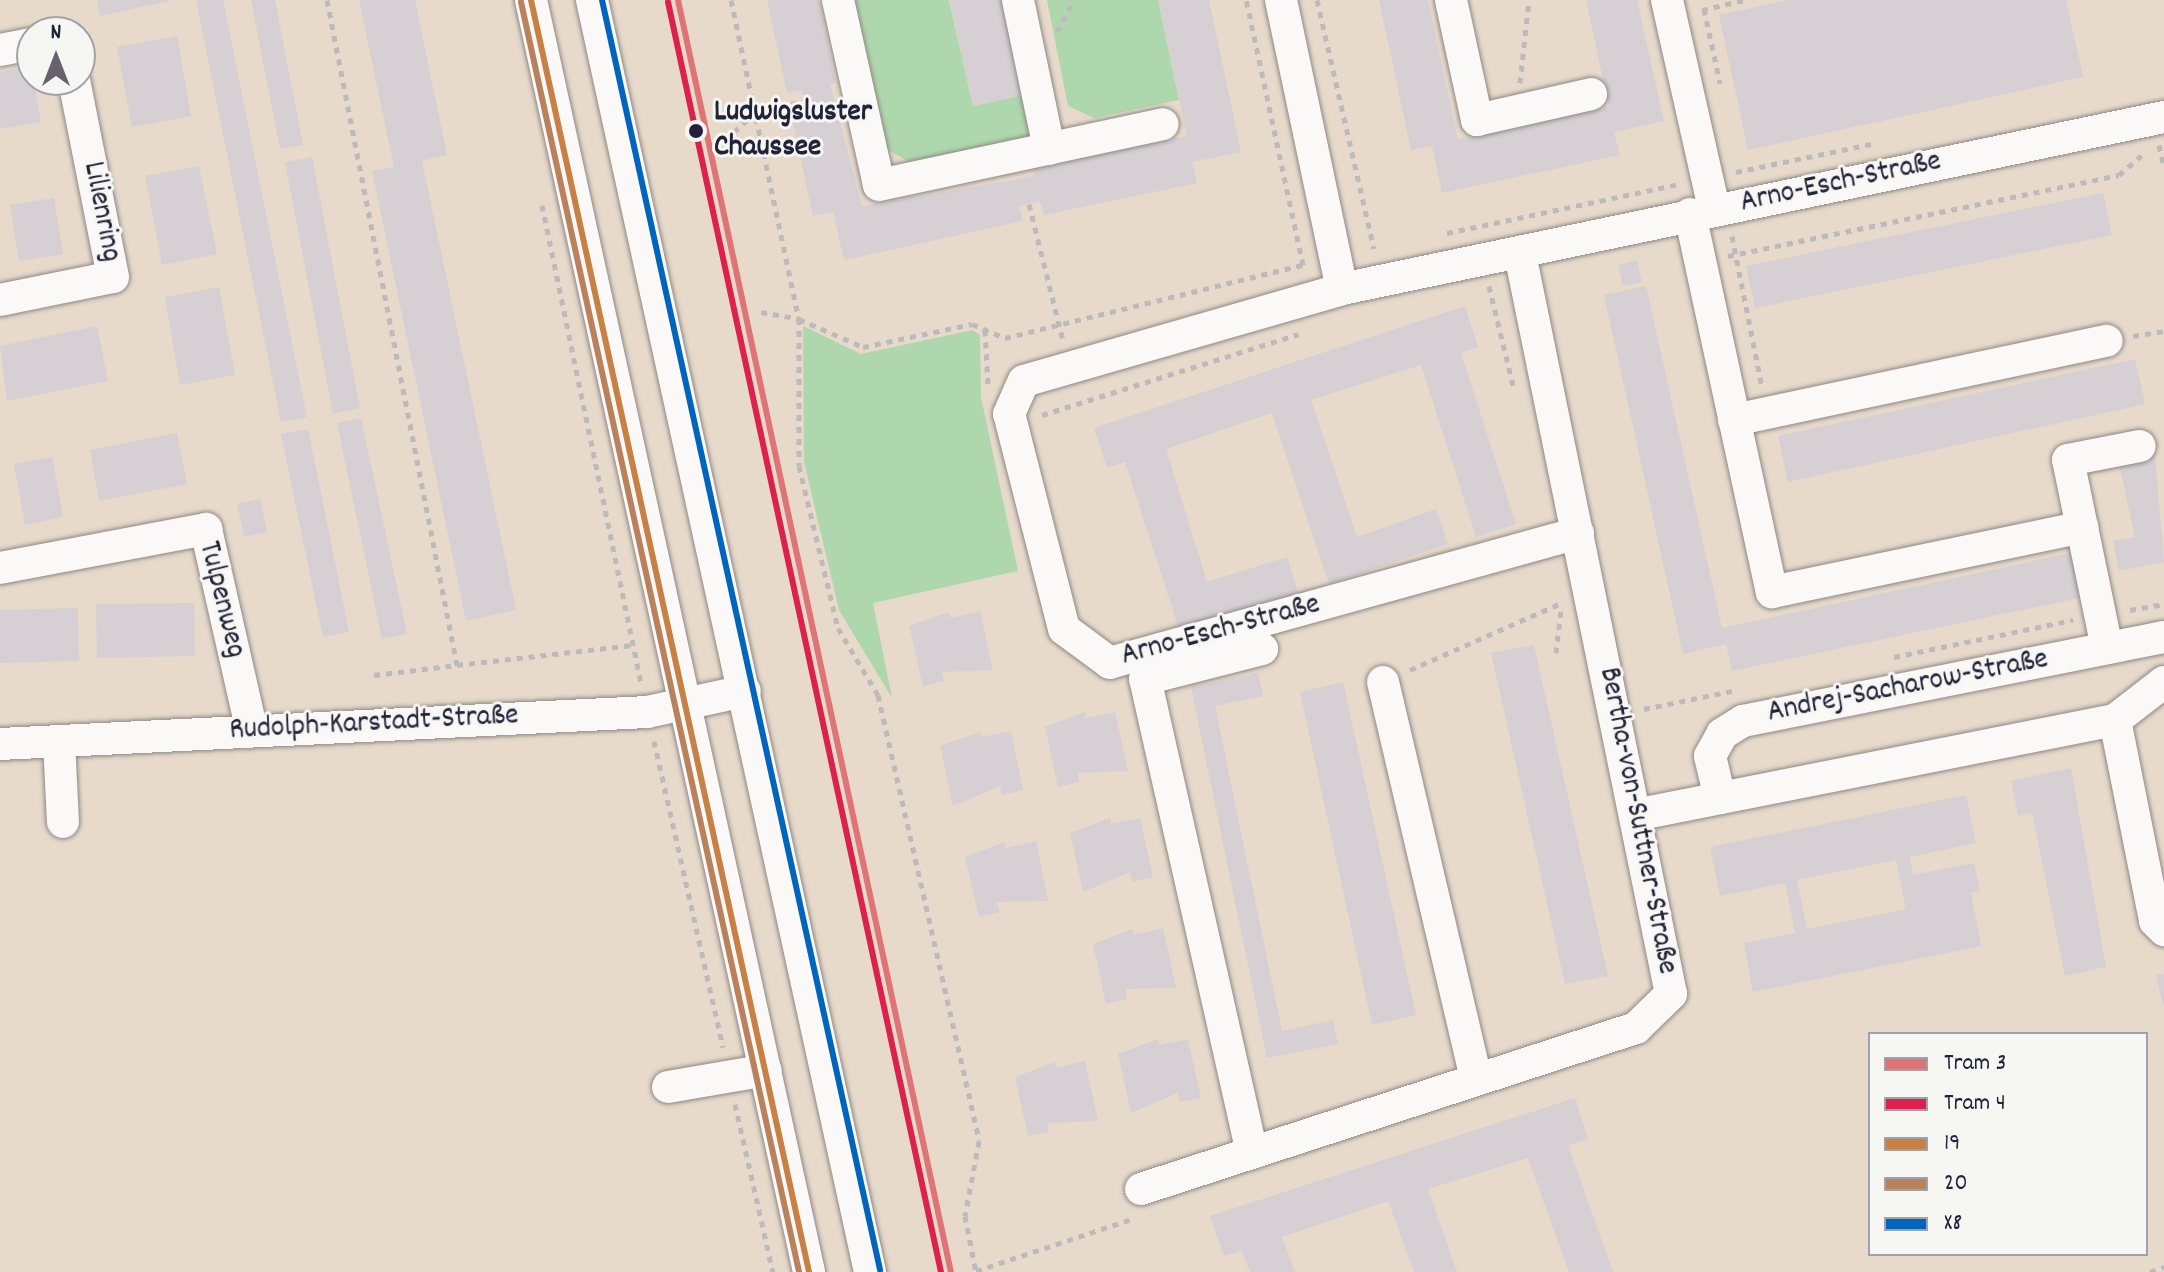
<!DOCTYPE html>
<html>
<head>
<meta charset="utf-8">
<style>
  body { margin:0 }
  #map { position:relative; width:2164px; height:1272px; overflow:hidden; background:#e7dacb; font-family:Dekko,sans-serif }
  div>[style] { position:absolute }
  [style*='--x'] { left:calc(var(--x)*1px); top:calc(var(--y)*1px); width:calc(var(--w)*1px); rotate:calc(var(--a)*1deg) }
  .green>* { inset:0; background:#afd7ad }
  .building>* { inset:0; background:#d6cfd3 }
  .path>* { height:5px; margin-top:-2.5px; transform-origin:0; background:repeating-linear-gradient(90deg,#bcbaba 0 6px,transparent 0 12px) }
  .roads { filter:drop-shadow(0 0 2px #8e8884) drop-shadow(0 0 2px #8e8884) }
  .minor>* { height:32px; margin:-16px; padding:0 16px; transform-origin:16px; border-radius:16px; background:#fbf9f7 }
  .bus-1>* { height:6px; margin:-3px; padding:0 3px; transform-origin:3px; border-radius:3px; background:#c78145 }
  .bus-2>* { height:6px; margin:-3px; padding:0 3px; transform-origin:3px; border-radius:3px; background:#ba825c }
  .bus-3>* { height:6px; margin:-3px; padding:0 3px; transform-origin:3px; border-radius:3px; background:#0065bd }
  .tram-1>* { height:6px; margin:-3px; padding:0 3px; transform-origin:3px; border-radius:3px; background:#de7475 }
  .tram-2>* { height:6px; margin:-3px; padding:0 3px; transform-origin:3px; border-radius:3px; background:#db214c }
  .dots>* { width:22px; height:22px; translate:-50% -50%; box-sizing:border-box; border:4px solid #f6f6f2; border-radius:50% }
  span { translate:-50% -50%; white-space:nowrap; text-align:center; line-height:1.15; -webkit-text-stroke:6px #f6f6f2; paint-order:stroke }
  .stop-label { font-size:30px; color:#22223b; font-weight:700 }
  .left { translate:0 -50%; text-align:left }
  .street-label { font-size:30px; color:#22223b }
  .legend { position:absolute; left:1868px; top:1032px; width:280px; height:224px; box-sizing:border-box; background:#f6f6f2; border:2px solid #a1a1a9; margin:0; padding:10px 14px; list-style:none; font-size:24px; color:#22223b }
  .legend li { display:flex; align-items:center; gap:16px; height:40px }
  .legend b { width:40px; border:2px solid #a1a1a9 }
  .north { position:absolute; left:16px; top:16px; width:80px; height:80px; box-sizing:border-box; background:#f6f6f2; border:2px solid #a1a1a9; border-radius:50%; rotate:0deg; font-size:22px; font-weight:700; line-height:32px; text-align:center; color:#22223b }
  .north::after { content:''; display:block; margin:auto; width:28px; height:36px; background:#67626d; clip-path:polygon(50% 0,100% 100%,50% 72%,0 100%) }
</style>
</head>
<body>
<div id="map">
  <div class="green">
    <i style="clip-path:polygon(852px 0,949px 0,973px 106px,1022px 95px,1032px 137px,913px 164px,885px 148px)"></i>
    <i style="clip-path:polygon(1047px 0,1158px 0,1179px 100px,1094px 118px,1068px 106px)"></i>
    <i style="clip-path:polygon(803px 326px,861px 354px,972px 330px,980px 335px,981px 397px,1018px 571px,873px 603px,892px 698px,839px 610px,804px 462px)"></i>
  </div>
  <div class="building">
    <i style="clip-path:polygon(97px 0,169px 0,169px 1px,100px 16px)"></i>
    <i style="clip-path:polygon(196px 0,223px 0,307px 417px,281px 422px)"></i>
    <i style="clip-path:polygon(251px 0,275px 0,303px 145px,280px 149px)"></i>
    <i style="clip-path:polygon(359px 0,415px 0,447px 155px,422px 161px,516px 610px,466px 621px,372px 171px,394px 167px)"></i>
    <i style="clip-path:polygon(767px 0,819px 0,836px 83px,830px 84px,862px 206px,1014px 180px,1035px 175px,1034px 168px,1187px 136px,1158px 0,1209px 0,1241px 152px,1192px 162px,1197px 183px,1044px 215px,1040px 201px,1019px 206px,1023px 221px,844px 260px,833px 212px,813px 216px,791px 114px,807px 110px,802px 90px,787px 93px)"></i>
    <i style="clip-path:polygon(950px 0,1001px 0,1022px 95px,973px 106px)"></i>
    <i style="clip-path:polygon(1379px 0,1428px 0,1458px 140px,1609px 107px,1586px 0,1637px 0,1664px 121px,1614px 132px,1620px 155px,1442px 193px,1432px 146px,1411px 150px)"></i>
    <i style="clip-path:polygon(1787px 0,2066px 0,2083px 77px,1748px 150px,1719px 15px)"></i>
    <i style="clip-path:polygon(177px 36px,191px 116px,132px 127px,117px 47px)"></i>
    <i style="clip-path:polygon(31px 66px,41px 122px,0 129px,0 72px)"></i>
    <i style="clip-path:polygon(312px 157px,360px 408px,333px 414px,285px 162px)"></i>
    <i style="clip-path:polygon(199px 166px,217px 254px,162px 265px,145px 176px)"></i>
    <i style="clip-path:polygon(2103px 193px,2112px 235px,1755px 308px,1746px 266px)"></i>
    <i style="clip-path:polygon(54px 198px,63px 254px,19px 261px,10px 205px)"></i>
    <i style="clip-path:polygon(1637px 260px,1642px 282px,1623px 286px,1618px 265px)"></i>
    <i style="clip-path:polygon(1646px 286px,1722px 628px,2080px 551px,2089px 596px,1732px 671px,1726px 644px,1683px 654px,1604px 295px)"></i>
    <i style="clip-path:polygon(219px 287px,235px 375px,180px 385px,165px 297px)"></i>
    <i style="clip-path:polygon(1465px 306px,1478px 347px,1461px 353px,1516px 524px,1476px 537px,1421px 365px,1311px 400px,1357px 537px,1436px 509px,1448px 544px,1329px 584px,1272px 413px,1166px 449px,1207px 582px,1287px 557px,1299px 595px,1181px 635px,1125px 462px,1107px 468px,1094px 428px)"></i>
    <i style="clip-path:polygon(97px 326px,108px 381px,7px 401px,0 346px)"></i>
    <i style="clip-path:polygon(2135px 359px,2145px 404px,1788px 482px,1778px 436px)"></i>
    <i style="clip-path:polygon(361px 418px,407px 634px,382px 639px,337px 423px)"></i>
    <i style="clip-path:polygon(308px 429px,349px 632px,323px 637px,281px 434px)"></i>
    <i style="clip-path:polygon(177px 433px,187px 484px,99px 501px,90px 450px)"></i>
    <i style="clip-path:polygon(2155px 455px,2164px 562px,2119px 571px,2113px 541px,2135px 537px,2119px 463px)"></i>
    <i style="clip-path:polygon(52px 457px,63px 517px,25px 525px,14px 464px)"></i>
    <i style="clip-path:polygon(260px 499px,267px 532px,244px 537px,237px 504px)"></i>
    <i style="clip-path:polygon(194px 603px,195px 656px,97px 658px,96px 604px)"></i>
    <i style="clip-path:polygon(78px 608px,79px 661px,0 663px,0 610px)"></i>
    <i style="clip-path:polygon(980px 611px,993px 670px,942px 672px,944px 681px,923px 686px,909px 626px,949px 612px,951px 618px)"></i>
    <i style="clip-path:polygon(1534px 645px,1608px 976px,1565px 984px,1491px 653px)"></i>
    <i style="clip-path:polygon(1258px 673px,1263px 696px,1215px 706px,1282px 1031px,1333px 1020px,1338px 1044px,1267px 1058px,1191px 687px)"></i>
    <i style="clip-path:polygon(1343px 682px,1416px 1015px,1372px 1025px,1300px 692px)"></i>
    <i style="clip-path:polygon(1085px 712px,1086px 718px,1115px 712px,1128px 771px,1077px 773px,1079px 782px,1058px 787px,1045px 727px)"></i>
    <i style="clip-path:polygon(1011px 731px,1023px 790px,1002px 795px,1000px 786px,953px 806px,940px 746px,980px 732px,981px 737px)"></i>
    <i style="clip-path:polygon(2071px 768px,2106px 967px,2065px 976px,2032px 813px,2018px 816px,2011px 781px)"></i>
    <i style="clip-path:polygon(evenodd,1966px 795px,1976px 843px,1910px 857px,1913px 875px,1974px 863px,1980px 891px,1971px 893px,1981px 946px,1753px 992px,1744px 943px,1795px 933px,1785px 883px,1720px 896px,1710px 847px,1966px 795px,1896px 860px,1906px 909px,1807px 929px,1797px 880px,1896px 860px)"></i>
    <i style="clip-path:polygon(1110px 818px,1111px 824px,1140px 818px,1153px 877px,1132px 882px,1130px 872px,1083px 892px,1070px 833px)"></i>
    <i style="clip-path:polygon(1036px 841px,1048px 901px,997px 902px,1000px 912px,979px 917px,965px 857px,1005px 842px,1006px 848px)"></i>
    <i style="clip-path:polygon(1163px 928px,1176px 988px,1125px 989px,1127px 999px,1106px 1004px,1093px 944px,1133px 929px,1134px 935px)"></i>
    <i style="clip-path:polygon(2164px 974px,2164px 1005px,2163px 1005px,2156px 975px)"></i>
    <i style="clip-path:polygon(1158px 1039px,1159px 1045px,1188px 1039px,1201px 1098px,1180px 1102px,1178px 1093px,1131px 1113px,1118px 1054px)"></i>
    <i style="clip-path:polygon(1085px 1061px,1098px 1121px,1047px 1123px,1049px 1132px,1028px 1136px,1015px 1077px,1055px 1062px,1056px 1068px)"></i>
    <i style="clip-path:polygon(1575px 1098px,1588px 1139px,1568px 1145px,1613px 1272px,1569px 1272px,1528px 1158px,1428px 1189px,1457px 1272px,1414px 1272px,1388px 1201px,1282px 1237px,1295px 1272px,1250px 1272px,1242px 1251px,1224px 1256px,1210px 1216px)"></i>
  </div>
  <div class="path">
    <i style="--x:327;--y:0;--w:678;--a:78.94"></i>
    <i style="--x:457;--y:665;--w:177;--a:-6.5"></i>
    <i style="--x:731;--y:0;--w:326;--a:78"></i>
    <i style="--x:799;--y:319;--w:147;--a:90"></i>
    <i style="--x:799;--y:466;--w:167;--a:76.5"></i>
    <i style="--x:838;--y:628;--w:78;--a:59.2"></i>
    <i style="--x:878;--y:695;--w:457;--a:77.2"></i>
    <i style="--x:979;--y:1141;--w:76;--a:100.6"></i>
    <i style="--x:965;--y:1216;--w:57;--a:78.9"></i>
    <i style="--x:1317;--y:0;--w:255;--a:77.1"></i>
    <i style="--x:1704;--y:9;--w:76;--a:77.8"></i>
    <i style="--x:1702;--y:10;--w:43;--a:-13.4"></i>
    <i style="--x:1057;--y:32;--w:36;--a:-62"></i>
    <i style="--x:1520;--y:83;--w:83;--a:-83.8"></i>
    <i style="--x:725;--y:140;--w:42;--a:-42.1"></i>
    <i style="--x:756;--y:112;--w:50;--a:-12.7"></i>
    <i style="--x:2159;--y:145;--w:23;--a:77"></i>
    <i style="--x:1736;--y:172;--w:138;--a:-11.7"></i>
    <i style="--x:1029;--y:204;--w:140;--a:76"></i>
    <i style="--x:542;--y:205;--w:489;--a:78.3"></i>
    <i style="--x:1447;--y:233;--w:237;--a:-11.9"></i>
    <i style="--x:1732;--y:236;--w:154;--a:78.8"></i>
    <i style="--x:1728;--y:256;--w:399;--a:-11.7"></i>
    <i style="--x:2119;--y:175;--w:35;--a:-41"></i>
    <i style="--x:1489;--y:286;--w:106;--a:76.4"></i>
    <i style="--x:761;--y:312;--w:39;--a:10"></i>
    <i style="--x:799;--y:319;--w:70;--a:23.6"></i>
    <i style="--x:863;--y:347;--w:111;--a:-11.9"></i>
    <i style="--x:972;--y:324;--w:36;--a:23"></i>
    <i style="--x:1005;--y:338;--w:307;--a:-13.8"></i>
    <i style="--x:1303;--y:265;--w:271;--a:-102.1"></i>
    <i style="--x:985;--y:330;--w:56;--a:86.9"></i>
    <i style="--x:2133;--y:336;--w:31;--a:-9"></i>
    <i style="--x:1042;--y:415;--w:269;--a:-17.5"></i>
    <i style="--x:2130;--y:610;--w:35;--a:-10"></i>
    <i style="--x:1556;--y:653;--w:44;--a:-83.5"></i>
    <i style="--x:1894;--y:657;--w:183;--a:-11.7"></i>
    <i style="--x:1410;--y:670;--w:165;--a:-23.9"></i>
    <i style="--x:374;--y:675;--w:84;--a:-6.9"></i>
    <i style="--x:1644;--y:709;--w:90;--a:-11.6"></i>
    <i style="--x:654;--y:741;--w:314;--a:77.3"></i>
    <i style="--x:735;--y:1104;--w:172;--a:77.3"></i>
    <i style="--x:976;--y:1271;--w:167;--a:-18.5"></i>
    <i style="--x:2150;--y:1272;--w:15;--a:-20"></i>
  </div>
  <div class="roads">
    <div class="minor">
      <i style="--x:531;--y:0;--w:1302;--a:77.67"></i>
      <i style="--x:592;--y:0;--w:1302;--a:77.67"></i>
      <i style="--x:838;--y:0;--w:189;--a:77.5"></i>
      <i style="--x:879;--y:185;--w:290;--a:-12.1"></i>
      <i style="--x:1018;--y:0;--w:152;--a:78.2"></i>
      <i style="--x:1281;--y:0;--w:295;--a:78.1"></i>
      <i style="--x:1451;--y:0;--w:123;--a:77.8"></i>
      <i style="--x:1477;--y:120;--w:117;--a:-12.8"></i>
      <i style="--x:1667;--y:0;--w:214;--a:77.3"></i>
      <i style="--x:0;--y:50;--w:33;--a:-11"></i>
      <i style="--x:1690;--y:214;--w:387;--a:77.8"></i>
      <i style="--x:1772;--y:592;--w:317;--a:-11.8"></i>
      <i style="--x:0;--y:300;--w:115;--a:-11.5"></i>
      <i style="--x:113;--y:277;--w:201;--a:-101.2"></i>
      <i style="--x:1734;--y:420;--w:381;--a:-12"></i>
      <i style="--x:1578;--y:533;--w:486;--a:164.5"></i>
      <i style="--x:1110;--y:663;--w:57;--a:-143.5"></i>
      <i style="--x:1064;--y:629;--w:222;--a:-104.3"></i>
      <i style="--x:1009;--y:414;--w:36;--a:-66"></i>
      <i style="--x:1024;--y:381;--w:331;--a:-16.1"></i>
      <i style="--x:1342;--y:289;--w:840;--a:-11.82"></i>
      <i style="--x:0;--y:568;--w:210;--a:-10.7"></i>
      <i style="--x:206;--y:529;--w:207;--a:77.2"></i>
      <i style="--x:2107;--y:648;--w:192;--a:-101.7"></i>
      <i style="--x:2068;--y:460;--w:73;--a:-11"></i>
      <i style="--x:1383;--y:682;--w:408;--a:76.8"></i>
      <i style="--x:2115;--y:720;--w:205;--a:78.7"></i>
      <i style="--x:2155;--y:921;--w:13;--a:45"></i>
      <i style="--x:59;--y:741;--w:81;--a:87.2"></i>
      <i style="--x:0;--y:744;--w:648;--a:-2.83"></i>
      <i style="--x:647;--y:712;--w:100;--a:-12.1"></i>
      <i style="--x:1720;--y:798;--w:43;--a:-103.4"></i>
      <i style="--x:1710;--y:756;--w:25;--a:-61"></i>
      <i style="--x:1722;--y:734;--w:25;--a:-32"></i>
      <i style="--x:1743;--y:721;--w:429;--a:-11.3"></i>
      <i style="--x:1635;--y:815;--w:489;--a:-11.2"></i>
      <i style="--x:2115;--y:720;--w:62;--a:-37.8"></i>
      <i style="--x:668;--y:1087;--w:99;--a:-9.8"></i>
      <i style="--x:1252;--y:1153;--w:486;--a:-102.7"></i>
      <i style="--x:1145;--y:679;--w:121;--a:-14.4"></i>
      <i style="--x:1141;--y:1189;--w:521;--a:-18.02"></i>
      <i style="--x:1636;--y:1028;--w:49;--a:-44.2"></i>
      <i style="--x:1671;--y:994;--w:755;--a:-101.53"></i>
    </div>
  </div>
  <div class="bus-1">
    <i style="--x:531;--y:0;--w:1302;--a:77.67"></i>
  </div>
  <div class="bus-2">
    <i style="--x:521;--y:2;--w:1300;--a:77.65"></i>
  </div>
  <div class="bus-3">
    <i style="--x:602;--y:0;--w:1300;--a:77.65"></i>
  </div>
  <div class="tram-1">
    <i style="--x:678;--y:0;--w:1301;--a:77.89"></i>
  </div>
  <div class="tram-2">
    <i style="--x:668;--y:2;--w:1299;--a:77.87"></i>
  </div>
  <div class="dots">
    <i style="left:696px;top:131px;background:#22223b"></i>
  </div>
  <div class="stop-label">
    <span class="left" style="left:714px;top:131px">Ludwigsluster<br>Chaussee</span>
  </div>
  <div class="street-label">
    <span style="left:1841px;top:184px;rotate:-12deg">Arno-Esch-Straße</span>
    <span style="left:100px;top:212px;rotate:79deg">Lilienring</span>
    <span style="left:220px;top:600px;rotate:76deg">Tulpenweg</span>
    <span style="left:1221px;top:632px;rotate:-15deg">Arno-Esch-Straße</span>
    <span style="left:1908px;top:688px;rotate:-11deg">Andrej-Sacharow-Straße</span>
    <span style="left:374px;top:725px;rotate:-3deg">Rudolph-Karstadt-Straße</span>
    <span style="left:1636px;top:821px;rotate:79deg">Bertha-von-Suttner-Straße</span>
  </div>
  <ul class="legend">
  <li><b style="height:10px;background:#de7475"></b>Tram 3</li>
  <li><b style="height:10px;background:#db214c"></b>Tram 4</li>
  <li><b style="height:10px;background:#c78145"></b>19</li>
  <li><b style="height:10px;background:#ba825c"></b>20</li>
  <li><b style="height:10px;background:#0065bd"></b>X8</li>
  </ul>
  <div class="north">N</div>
</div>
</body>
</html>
